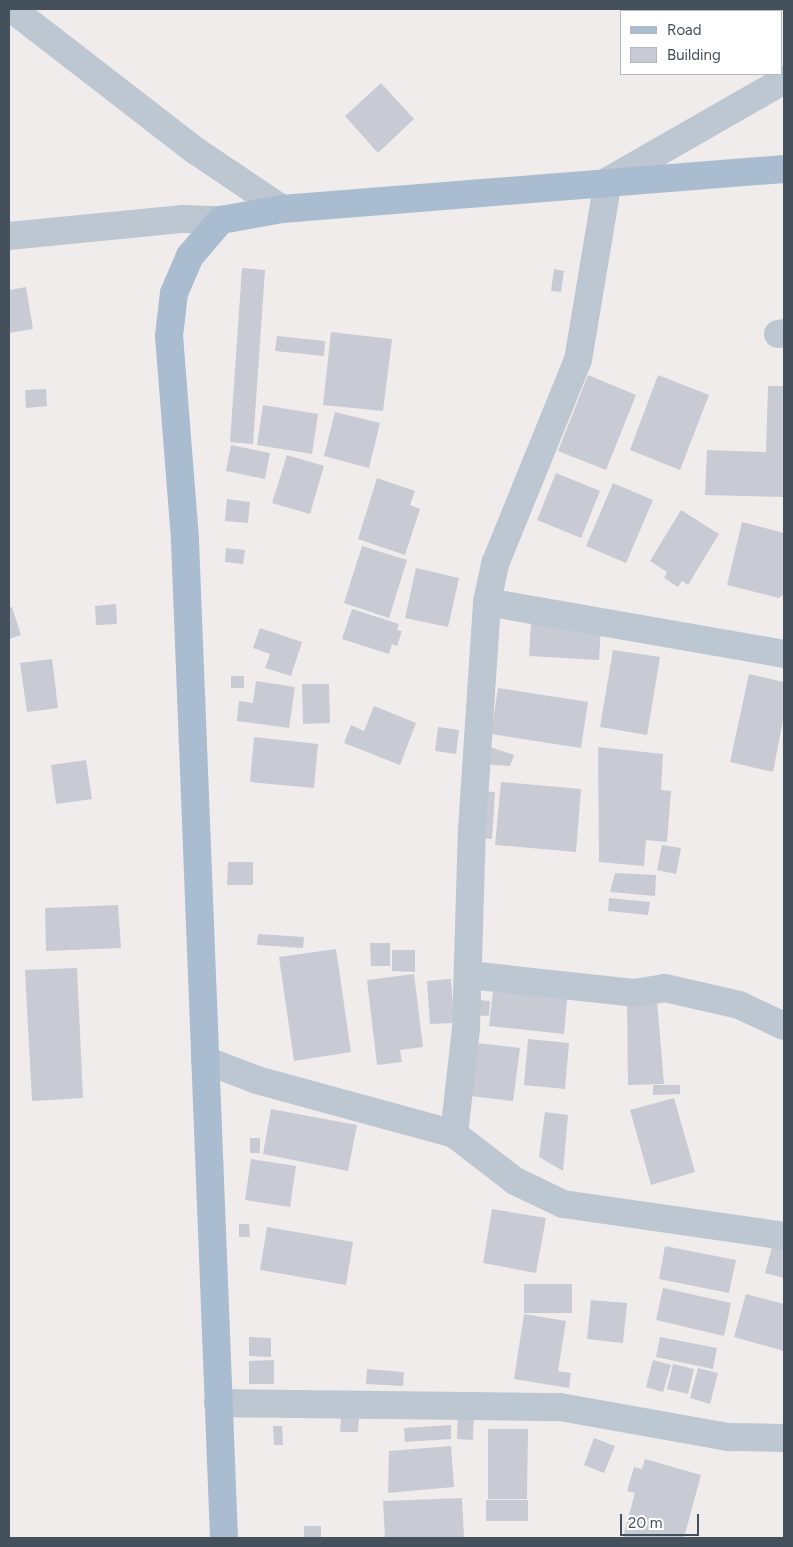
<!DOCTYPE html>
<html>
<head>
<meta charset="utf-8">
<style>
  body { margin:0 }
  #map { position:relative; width:793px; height:1547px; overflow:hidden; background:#f0ecec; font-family:Figtree,sans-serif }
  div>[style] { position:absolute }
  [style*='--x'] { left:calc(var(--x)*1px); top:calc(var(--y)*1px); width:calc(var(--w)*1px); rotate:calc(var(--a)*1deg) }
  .building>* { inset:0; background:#c8cbd3 }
  .minor>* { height:28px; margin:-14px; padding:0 14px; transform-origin:14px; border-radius:14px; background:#bcc7d1 }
  .major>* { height:28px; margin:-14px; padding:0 14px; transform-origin:14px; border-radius:14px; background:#aabccf }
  span { translate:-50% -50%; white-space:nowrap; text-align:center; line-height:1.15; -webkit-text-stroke:5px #fff; paint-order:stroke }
  .frame { position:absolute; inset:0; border:10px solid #44505c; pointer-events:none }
  .legend { position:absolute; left:620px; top:10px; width:162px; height:65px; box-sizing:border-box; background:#fff; border:1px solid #b4b9be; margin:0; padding:6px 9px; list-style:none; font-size:15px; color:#44505c }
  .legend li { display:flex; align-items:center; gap:10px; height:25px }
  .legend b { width:25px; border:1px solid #b4b9be }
  .scale { position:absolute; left:620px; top:1514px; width:79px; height:22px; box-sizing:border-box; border:2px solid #44505c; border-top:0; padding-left:6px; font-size:15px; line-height:18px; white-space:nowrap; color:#44505c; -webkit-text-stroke:4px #fff; paint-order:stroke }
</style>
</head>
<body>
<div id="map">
  <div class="building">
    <i style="clip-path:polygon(381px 83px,414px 119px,378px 153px,345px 116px)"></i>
    <i style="clip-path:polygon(242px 268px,265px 270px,253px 444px,230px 442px)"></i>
    <i style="clip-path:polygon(554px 269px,564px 271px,561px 292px,551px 291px)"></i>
    <i style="clip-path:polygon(26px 287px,33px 329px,9px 333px,9px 290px)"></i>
    <i style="clip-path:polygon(331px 332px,392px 339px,383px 411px,323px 405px)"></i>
    <i style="clip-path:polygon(277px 336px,325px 341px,324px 356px,275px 351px)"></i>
    <i style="clip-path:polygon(588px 375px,636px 395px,606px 470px,558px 451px)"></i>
    <i style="clip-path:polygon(658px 375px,709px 395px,680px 470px,630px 450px)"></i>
    <i style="clip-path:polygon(768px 386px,784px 386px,784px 497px,705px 495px,707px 450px,766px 452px)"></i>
    <i style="clip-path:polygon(46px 389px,47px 406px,26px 408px,25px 390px)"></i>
    <i style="clip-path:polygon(263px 405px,318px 414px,312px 454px,257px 445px)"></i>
    <i style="clip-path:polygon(335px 412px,380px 423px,369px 468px,324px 456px)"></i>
    <i style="clip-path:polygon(231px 445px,270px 453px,265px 479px,226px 471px)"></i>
    <i style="clip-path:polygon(287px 455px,324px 466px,310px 514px,272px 503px)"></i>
    <i style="clip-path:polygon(556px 473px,600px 491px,581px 538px,537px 520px)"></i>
    <i style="clip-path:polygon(377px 478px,415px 491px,410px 505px,420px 509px,405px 555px,358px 539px)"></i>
    <i style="clip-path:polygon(613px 483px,653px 500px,626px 563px,586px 546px)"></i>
    <i style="clip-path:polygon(227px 499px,250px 502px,248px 523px,225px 521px)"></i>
    <i style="clip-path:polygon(681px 510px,719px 534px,688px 585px,682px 581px,678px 587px,664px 578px,667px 572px,650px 561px)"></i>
    <i style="clip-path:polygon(742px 522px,784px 533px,784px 594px,779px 598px,727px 585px)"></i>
    <i style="clip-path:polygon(362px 546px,407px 560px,389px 618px,344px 603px)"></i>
    <i style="clip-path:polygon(226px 548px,245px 550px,243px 564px,225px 562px)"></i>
    <i style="clip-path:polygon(416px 568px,459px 578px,448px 627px,405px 618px)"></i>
    <i style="clip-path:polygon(116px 604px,117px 624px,96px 625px,95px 606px)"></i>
    <i style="clip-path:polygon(12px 607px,21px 635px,9px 639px,9px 608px)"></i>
    <i style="clip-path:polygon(352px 609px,399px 624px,397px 630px,402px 631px,397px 646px,392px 644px,389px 654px,342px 639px)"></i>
    <i style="clip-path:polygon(531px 623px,601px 627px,599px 660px,529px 656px)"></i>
    <i style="clip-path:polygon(260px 628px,302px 642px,291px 676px,265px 668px,270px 654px,253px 648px)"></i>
    <i style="clip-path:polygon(613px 650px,660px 657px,647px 735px,600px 727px)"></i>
    <i style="clip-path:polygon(52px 659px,58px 708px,27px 712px,20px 663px)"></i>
    <i style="clip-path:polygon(749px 674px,784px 682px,784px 715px,773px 772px,730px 762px)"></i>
    <i style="clip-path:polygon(231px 676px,244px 676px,244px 688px,231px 688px)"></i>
    <i style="clip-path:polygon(256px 681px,295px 687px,289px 728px,237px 721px,239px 701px,253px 703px)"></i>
    <i style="clip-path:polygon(302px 684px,329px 684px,330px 723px,303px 724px)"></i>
    <i style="clip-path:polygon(498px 688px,588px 702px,581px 748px,491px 734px)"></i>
    <i style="clip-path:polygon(374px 706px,416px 723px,400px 765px,344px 743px,351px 725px,364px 731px)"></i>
    <i style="clip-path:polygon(438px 727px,459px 730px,456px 754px,435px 751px)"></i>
    <i style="clip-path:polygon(254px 737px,318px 744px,314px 788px,250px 782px)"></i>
    <i style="clip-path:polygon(490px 747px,514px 755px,510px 766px,484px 764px)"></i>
    <i style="clip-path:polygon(598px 747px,663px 754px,661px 790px,671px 791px,667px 842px,646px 840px,644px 866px,599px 862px)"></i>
    <i style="clip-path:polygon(86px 760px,92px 799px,56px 804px,51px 765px)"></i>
    <i style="clip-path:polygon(501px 782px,581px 789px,576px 852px,495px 845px)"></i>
    <i style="clip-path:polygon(482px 791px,495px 792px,492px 839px,479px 838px)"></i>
    <i style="clip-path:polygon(662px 845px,681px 848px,676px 874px,657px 870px)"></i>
    <i style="clip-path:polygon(228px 862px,253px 862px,253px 885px,227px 885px)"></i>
    <i style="clip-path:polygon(615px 873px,656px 875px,655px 896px,610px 892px)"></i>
    <i style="clip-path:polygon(609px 898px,650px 902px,648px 915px,608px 911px)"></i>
    <i style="clip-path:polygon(118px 905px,121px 948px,46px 951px,45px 908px)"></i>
    <i style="clip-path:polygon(258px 934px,304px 937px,303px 948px,257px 945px)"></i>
    <i style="clip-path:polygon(370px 943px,390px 943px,390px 966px,371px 966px)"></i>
    <i style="clip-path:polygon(336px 949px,351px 1052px,294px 1061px,279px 957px)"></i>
    <i style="clip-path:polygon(392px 950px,415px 950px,415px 972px,392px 971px)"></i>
    <i style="clip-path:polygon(77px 968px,83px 1098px,32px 1101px,25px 970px)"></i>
    <i style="clip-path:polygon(414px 974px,423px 1047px,400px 1050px,402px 1062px,377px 1065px,367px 980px)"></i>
    <i style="clip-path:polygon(451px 979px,454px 1023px,430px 1024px,427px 981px)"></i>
    <i style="clip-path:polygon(493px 991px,567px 999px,564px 1034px,489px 1026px)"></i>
    <i style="clip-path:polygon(470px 999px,490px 1001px,489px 1016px,469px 1015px)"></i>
    <i style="clip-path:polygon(657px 1000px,664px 1084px,628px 1085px,627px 1001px)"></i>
    <i style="clip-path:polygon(528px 1039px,569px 1043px,565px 1089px,524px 1085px)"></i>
    <i style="clip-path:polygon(477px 1043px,520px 1048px,513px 1101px,471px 1096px)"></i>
    <i style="clip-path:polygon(653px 1085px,680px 1085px,680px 1094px,653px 1095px)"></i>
    <i style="clip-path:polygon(674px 1098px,695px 1172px,651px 1185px,630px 1110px)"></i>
    <i style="clip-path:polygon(271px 1109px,357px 1125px,348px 1171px,263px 1154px)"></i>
    <i style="clip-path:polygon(545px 1112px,568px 1115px,563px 1171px,539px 1157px)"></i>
    <i style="clip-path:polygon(250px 1138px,260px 1138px,260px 1153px,250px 1153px)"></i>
    <i style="clip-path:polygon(251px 1159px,296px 1166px,290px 1207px,245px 1200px)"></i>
    <i style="clip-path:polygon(492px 1209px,546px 1218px,536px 1273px,483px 1263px)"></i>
    <i style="clip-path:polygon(239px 1224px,249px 1224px,250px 1237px,239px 1237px)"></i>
    <i style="clip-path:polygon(267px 1227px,353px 1242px,346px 1285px,260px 1270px)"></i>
    <i style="clip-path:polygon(773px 1243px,784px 1246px,784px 1278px,765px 1273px)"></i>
    <i style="clip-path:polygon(665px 1246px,736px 1260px,729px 1293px,659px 1279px)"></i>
    <i style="clip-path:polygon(524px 1284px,572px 1284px,572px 1313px,524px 1313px)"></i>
    <i style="clip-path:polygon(663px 1288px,731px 1303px,724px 1336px,656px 1320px)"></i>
    <i style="clip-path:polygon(746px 1294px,784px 1304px,784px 1351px,734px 1337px)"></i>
    <i style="clip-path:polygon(591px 1300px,627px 1303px,623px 1343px,587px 1339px)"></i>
    <i style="clip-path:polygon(524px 1314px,566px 1321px,558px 1371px,571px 1373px,569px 1388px,514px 1379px)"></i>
    <i style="clip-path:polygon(249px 1337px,271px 1338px,271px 1357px,249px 1356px)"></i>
    <i style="clip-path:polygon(660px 1337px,717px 1348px,713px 1369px,656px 1357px)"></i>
    <i style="clip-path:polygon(274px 1360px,274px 1384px,249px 1384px,249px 1361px)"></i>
    <i style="clip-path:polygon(653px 1360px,671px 1365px,663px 1392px,646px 1387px)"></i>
    <i style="clip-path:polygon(673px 1364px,694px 1369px,688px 1394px,667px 1389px)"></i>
    <i style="clip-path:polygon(698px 1368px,718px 1373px,710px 1404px,690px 1398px)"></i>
    <i style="clip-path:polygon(367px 1369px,404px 1372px,403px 1386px,366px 1384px)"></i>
    <i style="clip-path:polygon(458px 1414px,474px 1414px,473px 1440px,457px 1439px)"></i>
    <i style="clip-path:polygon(341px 1417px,359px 1418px,358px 1432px,340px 1432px)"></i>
    <i style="clip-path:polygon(451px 1425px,451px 1439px,405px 1442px,404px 1428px)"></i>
    <i style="clip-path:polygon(273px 1426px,282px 1426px,283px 1445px,274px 1445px)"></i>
    <i style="clip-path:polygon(488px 1429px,528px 1429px,527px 1499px,488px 1499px)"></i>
    <i style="clip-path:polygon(594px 1438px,615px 1446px,604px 1473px,584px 1465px)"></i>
    <i style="clip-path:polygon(451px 1446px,454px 1487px,388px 1493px,389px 1451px)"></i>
    <i style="clip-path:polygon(645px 1459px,701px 1475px,684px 1538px,623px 1537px,635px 1493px,627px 1491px,634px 1467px,642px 1469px)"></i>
    <i style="clip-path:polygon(462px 1498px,464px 1538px,385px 1538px,383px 1501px)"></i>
    <i style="clip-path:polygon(486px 1500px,528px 1500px,528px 1521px,486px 1521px)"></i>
    <i style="clip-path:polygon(304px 1526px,321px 1526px,321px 1538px,304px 1538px)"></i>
  </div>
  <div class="minor">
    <i style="--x:12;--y:9;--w:232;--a:37.7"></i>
    <i style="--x:196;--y:151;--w:104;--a:34"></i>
    <i style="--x:9;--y:236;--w:175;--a:-5.6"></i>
    <i style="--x:183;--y:219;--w:38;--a:2"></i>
    <i style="--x:778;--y:334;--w:6;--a:-9"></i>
    <i style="--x:487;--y:602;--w:302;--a:9.9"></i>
    <i style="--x:469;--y:975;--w:166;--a:6.2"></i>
    <i style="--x:634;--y:993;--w:31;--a:-9"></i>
    <i style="--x:665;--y:988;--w:76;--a:12.9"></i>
    <i style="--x:739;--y:1005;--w:50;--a:25"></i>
    <i style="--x:205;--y:1060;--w:56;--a:21"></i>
    <i style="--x:257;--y:1080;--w:204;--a:15.3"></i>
    <i style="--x:454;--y:1134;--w:77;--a:37.6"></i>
    <i style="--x:515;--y:1181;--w:53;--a:25.6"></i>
    <i style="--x:563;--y:1204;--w:223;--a:8.2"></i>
    <i style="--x:454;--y:1134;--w:107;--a:-83.5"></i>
    <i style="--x:466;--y:1028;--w:199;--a:-88.3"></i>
    <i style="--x:472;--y:829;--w:227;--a:-86.2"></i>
    <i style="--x:487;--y:602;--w:39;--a:-78"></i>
    <i style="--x:495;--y:564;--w:220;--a:-67.9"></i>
    <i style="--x:578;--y:360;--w:181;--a:-80.5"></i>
    <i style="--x:608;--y:181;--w:203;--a:-29.8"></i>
    <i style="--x:218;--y:1403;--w:342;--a:0.7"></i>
    <i style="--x:560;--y:1407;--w:172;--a:10.1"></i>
    <i style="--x:729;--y:1437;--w:55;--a:1"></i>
  </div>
  <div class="major">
    <i style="--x:224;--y:1538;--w:1000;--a:-92.24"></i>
    <i style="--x:185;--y:539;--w:204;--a:-94.5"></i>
    <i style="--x:169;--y:336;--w:43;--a:-83.4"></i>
    <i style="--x:174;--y:293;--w:40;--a:-66.6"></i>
    <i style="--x:190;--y:256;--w:48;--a:-49.3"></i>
    <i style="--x:221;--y:220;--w:62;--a:-10.2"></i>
    <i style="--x:282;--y:209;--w:504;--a:-4.56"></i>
  </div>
  <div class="frame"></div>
  <ul class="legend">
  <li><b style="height:6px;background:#aabccf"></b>Road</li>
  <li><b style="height:14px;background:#c8cbd3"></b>Building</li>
  </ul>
  <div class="scale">20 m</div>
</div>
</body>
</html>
